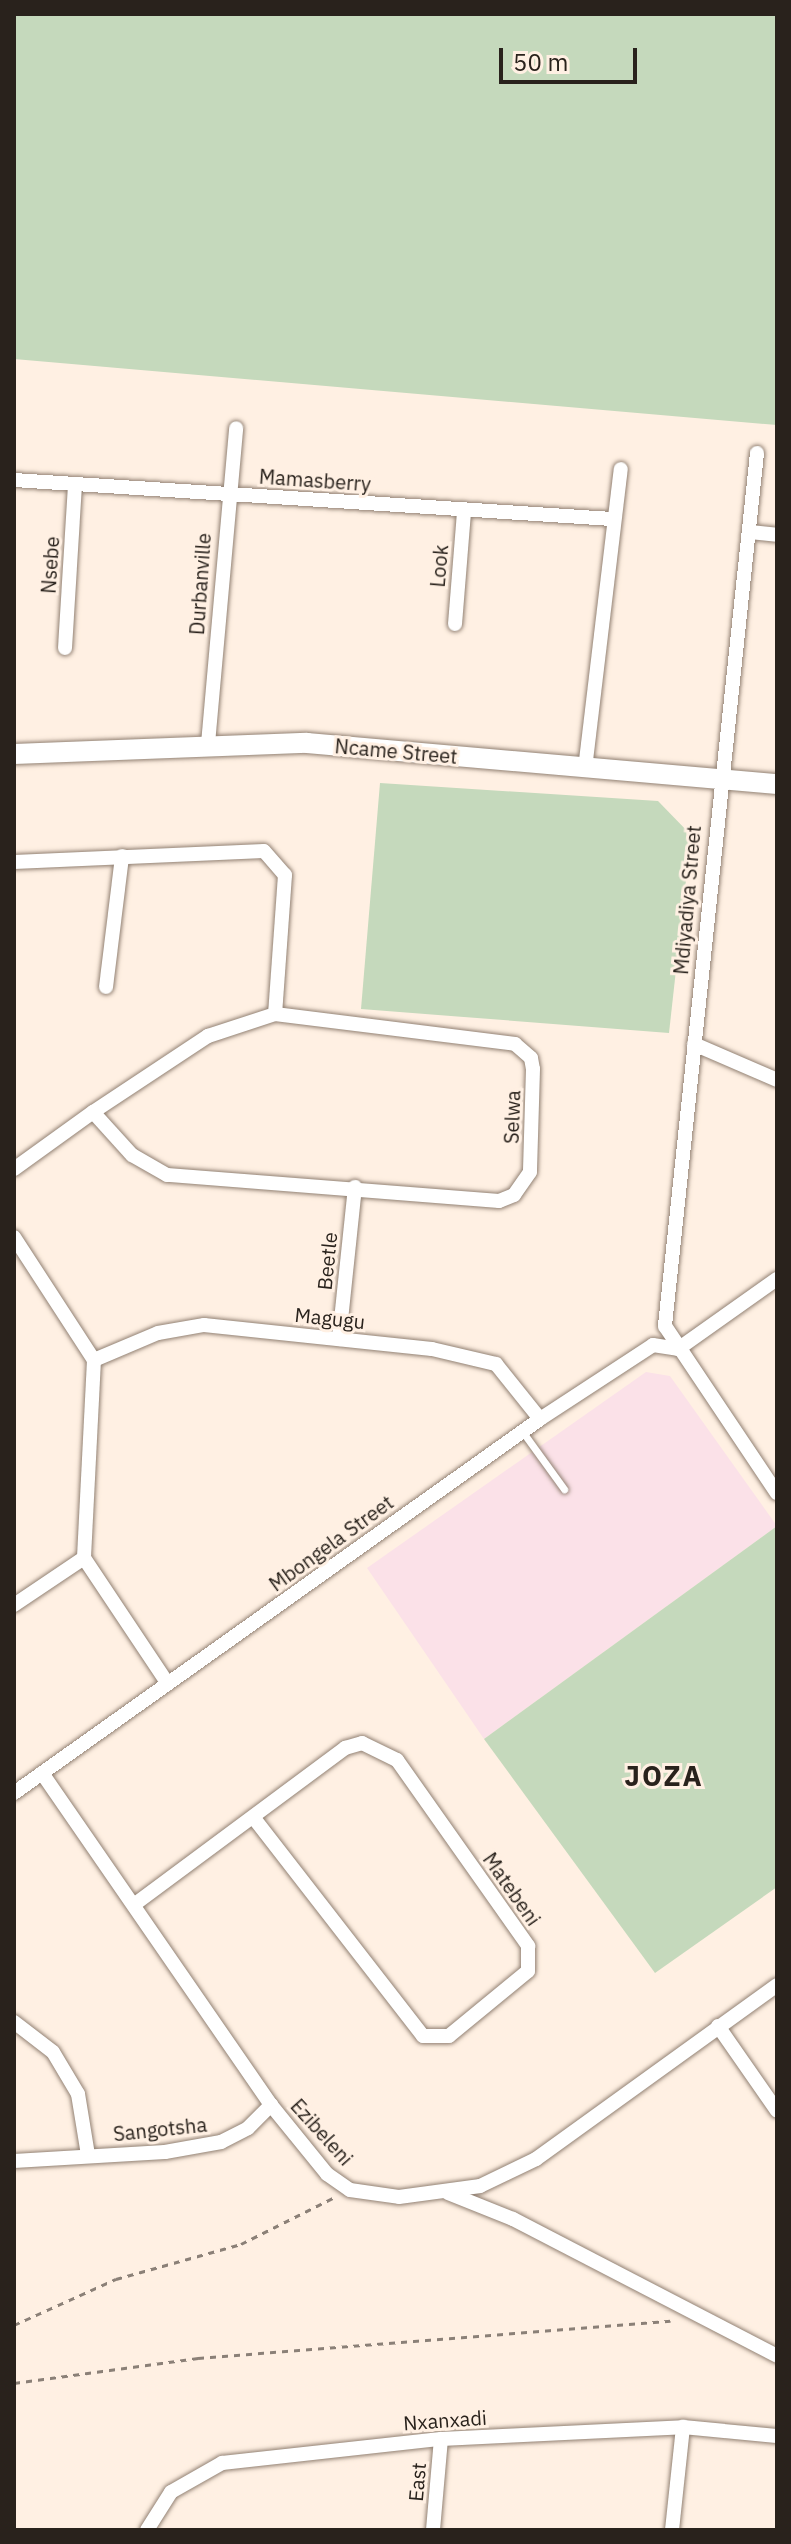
<!DOCTYPE html>
<html>
<head>
<meta charset="utf-8">
<style>
  body { margin:0 }
  #map { position:relative; width:791px; height:2544px; overflow:hidden; background:#fff0e3; font-family:"IBM Plex Sans",sans-serif }
  div>[style] { position:absolute }
  [style*='--x'] { left:calc(var(--x)*1px); top:calc(var(--y)*1px); width:calc(var(--w)*1px); rotate:calc(var(--a)*1deg) }
  .education>* { inset:0; background:#fbe1e8 }
  .green>* { inset:0; background:#c5d9bc }
  .path>* { height:3px; margin-top:-1.5px; transform-origin:0; background:repeating-linear-gradient(90deg,#8b8077 0 6px,transparent 0 12px) }
  .roads { filter:drop-shadow(0 0 2px #928173) drop-shadow(0 0 2px #928173) }
  .lane>* { height:7px; margin:-3.5px; padding:0 3.5px; transform-origin:3.5px; border-radius:3.5px; background:#fff }
  .street>* { height:14px; margin:-7px; padding:0 7px; transform-origin:7px; border-radius:7px; background:#fff }
  .secondary>* { height:20px; margin:-10px; padding:0 10px; transform-origin:10px; border-radius:10px; background:#fff }
  span { translate:-50% -50%; white-space:nowrap; text-align:center; line-height:1.15; -webkit-text-stroke:6px #fff0e3; paint-order:stroke }
  .street-label { font-size:20px; color:#29221c }
  .district-label { font-size:28px; color:#29221c; font-weight:700; letter-spacing:2px }
  .frame { position:absolute; inset:0; border:16px solid #29221c; pointer-events:none }
  .scale { position:absolute; left:499px; top:48px; width:138px; height:36px; box-sizing:border-box; border:4px solid #29221c; border-top:0; padding-left:10px; font-size:24px; line-height:28px; white-space:nowrap; color:#29221c; -webkit-text-stroke:6px #fff0e3; paint-order:stroke }
</style>
</head>
<body>
<div id="map">
  <div class="education">
    <i style="clip-path:polygon(646px 1372px,670px 1376px,777px 1526px,484px 1739px,367px 1568px)"></i>
  </div>
  <div class="green">
    <i style="clip-path:polygon(14px 14px,777px 14px,777px 425px,14px 359px)"></i>
    <i style="clip-path:polygon(380px 783px,658px 801px,691px 835px,669px 1033px,361px 1009px)"></i>
    <i style="clip-path:polygon(777px 1526px,777px 1887px,655px 1973px,484px 1739px)"></i>
  </div>
  <div class="path">
    <i style="--x:14;--y:2325;--w:112;--a:-24.3"></i>
    <i style="--x:116;--y:2279;--w:130;--a:-15.6"></i>
    <i style="--x:241;--y:2244;--w:103;--a:-26.6"></i>
    <i style="--x:14;--y:2383;--w:186;--a:-7.7"></i>
    <i style="--x:198;--y:2358;--w:474;--a:-4.5"></i>
  </div>
  <div class="roads">
    <div class="lane">
      <i style="--x:522;--y:1431;--w:72;--a:54.1"></i>
    </div>
    <div class="street">
      <i style="--x:757;--y:453;--w:878;--a:96.02"></i>
      <i style="--x:665;--y:1326;--w:201;--a:56.2"></i>
      <i style="--x:14;--y:480;--w:600;--a:3.73"></i>
      <i style="--x:750;--y:532;--w:27;--a:6"></i>
      <i style="--x:455;--y:624;--w:113;--a:-85.4"></i>
      <i style="--x:65;--y:648;--w:163;--a:-86.5"></i>
      <i style="--x:208;--y:744;--w:317;--a:-84.9"></i>
      <i style="--x:585;--y:769;--w:302;--a:-83.2"></i>
      <i style="--x:14;--y:862;--w:250;--a:-2.5"></i>
      <i style="--x:264;--y:851;--w:32;--a:49"></i>
      <i style="--x:285;--y:875;--w:139;--a:94.1"></i>
      <i style="--x:106;--y:987;--w:132;--a:-83"></i>
      <i style="--x:694;--y:1044;--w:90;--a:23.4"></i>
      <i style="--x:14;--y:1169;--w:97;--a:-35.8"></i>
      <i style="--x:93;--y:1112;--w:138;--a:-33.5"></i>
      <i style="--x:208;--y:1036;--w:71;--a:-18.2"></i>
      <i style="--x:275;--y:1014;--w:242;--a:7.1"></i>
      <i style="--x:515;--y:1044;--w:21;--a:41"></i>
      <i style="--x:531;--y:1058;--w:11;--a:80"></i>
      <i style="--x:533;--y:1069;--w:103;--a:91.7"></i>
      <i style="--x:530;--y:1172;--w:28;--a:125"></i>
      <i style="--x:514;--y:1195;--w:16;--a:158"></i>
      <i style="--x:499;--y:1201;--w:333;--a:-175.5"></i>
      <i style="--x:167;--y:1175;--w:40;--a:-150.3"></i>
      <i style="--x:132;--y:1155;--w:58;--a:-132.2"></i>
      <i style="--x:14;--y:1237;--w:147;--a:57"></i>
      <i style="--x:94;--y:1360;--w:198;--a:92.9"></i>
      <i style="--x:84;--y:1558;--w:151;--a:56.3"></i>
      <i style="--x:339;--y:1339;--w:153;--a:-84"></i>
      <i style="--x:678;--y:1349;--w:121;--a:-35.3"></i>
      <i style="--x:94;--y:1360;--w:69;--a:-22.9"></i>
      <i style="--x:158;--y:1333;--w:47;--a:-9.9"></i>
      <i style="--x:204;--y:1325;--w:229;--a:6"></i>
      <i style="--x:432;--y:1349;--w:66;--a:13.2"></i>
      <i style="--x:496;--y:1364;--w:70;--a:51.3"></i>
      <i style="--x:14;--y:1605;--w:84;--a:-33.9"></i>
      <i style="--x:42;--y:1773;--w:403;--a:55.4"></i>
      <i style="--x:271;--y:2105;--w:89;--a:50.9"></i>
      <i style="--x:327;--y:2174;--w:28;--a:35"></i>
      <i style="--x:350;--y:2190;--w:49;--a:8.1"></i>
      <i style="--x:399;--y:2197;--w:82;--a:-7.7"></i>
      <i style="--x:480;--y:2186;--w:62;--a:-25.7"></i>
      <i style="--x:536;--y:2159;--w:297;--a:-35.8"></i>
      <i style="--x:14;--y:1793;--w:645;--a:-35.41"></i>
      <i style="--x:540;--y:1419;--w:135;--a:-33.2"></i>
      <i style="--x:653;--y:1345;--w:25;--a:9"></i>
      <i style="--x:135;--y:1904;--w:262;--a:-36.6"></i>
      <i style="--x:345;--y:1748;--w:18;--a:-16"></i>
      <i style="--x:362;--y:1743;--w:39;--a:26"></i>
      <i style="--x:397;--y:1760;--w:228;--a:54.8"></i>
      <i style="--x:528;--y:1946;--w:25;--a:90"></i>
      <i style="--x:528;--y:1971;--w:102;--a:140.6"></i>
      <i style="--x:449;--y:2036;--w:26;--a:180"></i>
      <i style="--x:423;--y:2036;--w:276;--a:-127.8"></i>
      <i style="--x:14;--y:2022;--w:49;--a:37.6"></i>
      <i style="--x:53;--y:2052;--w:49;--a:59.2"></i>
      <i style="--x:78;--y:2094;--w:62;--a:80.7"></i>
      <i style="--x:718;--y:2026;--w:103;--a:55.2"></i>
      <i style="--x:14;--y:2161;--w:151;--a:-3.4"></i>
      <i style="--x:165;--y:2152;--w:57;--a:-10.1"></i>
      <i style="--x:221;--y:2142;--w:30;--a:-27"></i>
      <i style="--x:248;--y:2128;--w:33;--a:-45"></i>
      <i style="--x:448;--y:2193;--w:70;--a:21.8"></i>
      <i style="--x:513;--y:2219;--w:297;--a:27.4"></i>
      <i style="--x:147;--y:2530;--w:45;--a:-57.7"></i>
      <i style="--x:171;--y:2492;--w:59;--a:-29.6"></i>
      <i style="--x:222;--y:2463;--w:220;--a:-6.3"></i>
      <i style="--x:441;--y:2439;--w:242;--a:-2.8"></i>
      <i style="--x:683;--y:2427;--w:94;--a:5.5"></i>
      <i style="--x:433;--y:2530;--w:91;--a:-85"></i>
      <i style="--x:672;--y:2530;--w:104;--a:-83.9"></i>
    </div>
    <div class="secondary">
      <i style="--x:14;--y:754;--w:293;--a:-2.2"></i>
      <i style="--x:307;--y:743;--w:472;--a:5"></i>
    </div>
  </div>
  <div class="street-label">
    <span style="left:315px;top:480px;rotate:4deg">Mamasberry</span>
    <span style="left:50px;top:565px;rotate:-86deg">Nsebe</span>
    <span style="left:439px;top:566px;rotate:-85deg">Look</span>
    <span style="left:200px;top:584px;rotate:-86deg">Durbanville</span>
    <span style="left:396px;top:751px;rotate:5deg">Ncame Street</span>
    <span style="left:687px;top:900px;rotate:-85deg">Mdiyadiya Street</span>
    <span style="left:512px;top:1117px;rotate:-88deg">Selwa</span>
    <span style="left:327px;top:1261px;rotate:-84deg">Beetle</span>
    <span style="left:330px;top:1318px;rotate:6deg">Magugu</span>
    <span style="left:331px;top:1543px;rotate:-36deg">Mbongela Street</span>
    <span style="left:512px;top:1889px;rotate:55deg">Matebeni</span>
    <span style="left:160px;top:2129px;rotate:-6deg">Sangotsha</span>
    <span style="left:322px;top:2132px;rotate:48deg">Ezibeleni</span>
    <span style="left:445px;top:2420px;rotate:-4deg">Nxanxadi</span>
    <span style="left:417px;top:2482px;rotate:-85deg">East</span>
  </div>
  <div class="district-label">
    <span style="left:664px;top:1776px">JOZA</span>
  </div>
  <div class="frame"></div>
  <div class="scale">50 m</div>
</div>
</body>
</html>
